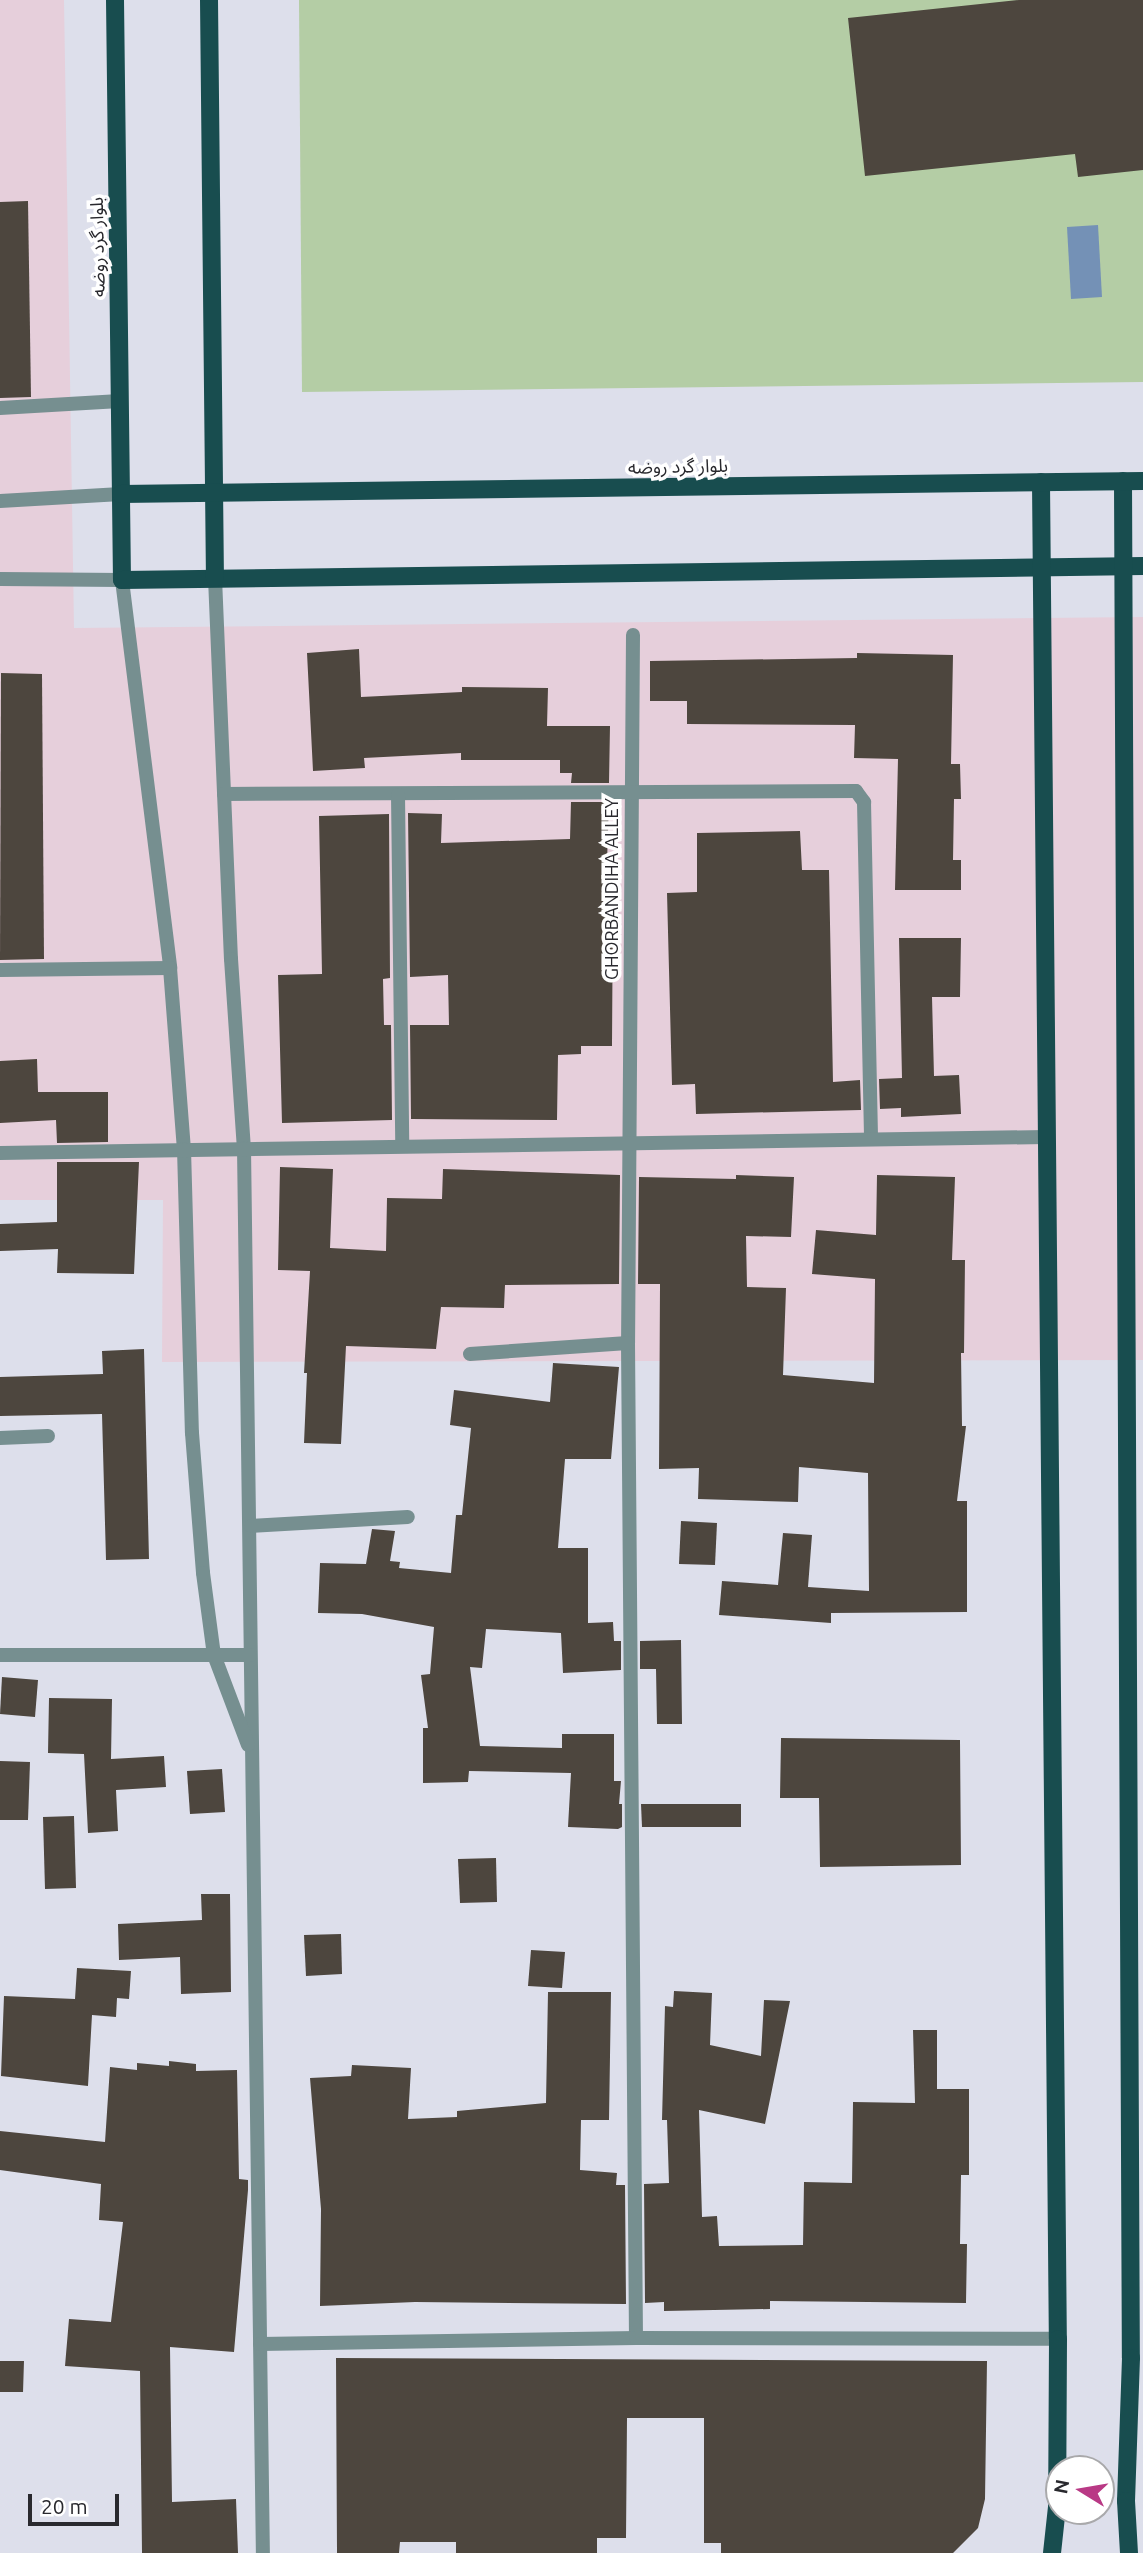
<!DOCTYPE html>
<html>
<head>
<meta charset="utf-8">
<style>
  body { margin:0 }
  #map { position:relative; width:1143px; height:2553px; overflow:hidden; background:#dddfeb; font-family:Ubuntu,"Noto Sans Arabic",sans-serif }
  div>[style] { position:absolute }
  [style*='--x'] { left:calc(var(--x)*1px); top:calc(var(--y)*1px); width:calc(var(--w)*1px); rotate:calc(var(--a)*1deg) }
  .commercial>* { inset:0; background:#e6cfdb }
  .green>* { inset:0; background:#b4cda5 }
  .water>* { inset:0; background:#7491b6 }
  .building>* { inset:0; background:#4d463e }
  .street>* { height:14px; margin:-7px; padding:0 7px; transform-origin:7px; border-radius:7px; background:#768f90 }
  .primary>* { height:18px; margin:-9px; padding:0 9px; transform-origin:9px; border-radius:9px; background:#184d4f }
  span { translate:-50% -50%; white-space:nowrap; text-align:center; line-height:1.15; -webkit-text-stroke:7px #fff; paint-order:stroke }
  .street-label { font-size:18px; color:#29292e }
  .north { position:absolute; left:1045px; top:2455px; width:70px; height:70px; box-sizing:border-box; background:#fff; border:2px solid #a9a9ab; border-radius:50%; rotate:281deg; font-size:19px; font-weight:700; line-height:28px; text-align:center; color:#29292e }
  .north::after { content:''; display:block; margin:auto; width:24px; height:32px; background:#b93985; clip-path:polygon(50% 0,100% 100%,50% 72%,0 100%) }
  .scale { position:absolute; left:28px; top:2494px; width:91px; height:32px; box-sizing:border-box; border:4px solid #29292e; border-top:0; padding-left:9px; font-size:21px; line-height:24px; white-space:nowrap; color:#29292e; -webkit-text-stroke:5px #fff; paint-order:stroke }
</style>
</head>
<body>
<div id="map">
  <div class="commercial">
    <i style="clip-path:polygon(0 0,64px 0,74px 628px,1143px 617px,1143px 1360px,162px 1362px,163px 1200px,0 1200px)"></i>
  </div>
  <div class="green">
    <i style="clip-path:polygon(299px 0,1143px 0,1143px 382px,302px 392px)"></i>
  </div>
  <div class="water">
    <i style="clip-path:polygon(1098px 225px,1102px 297px,1071px 299px,1067px 227px)"></i>
  </div>
  <div class="building">
    <i style="clip-path:polygon(1019px 0,1143px 0,1143px 170px,1078px 177px,1075px 154px,865px 176px,848px 18px)"></i>
    <i style="clip-path:polygon(28px 201px,31px 397px,0 398px,0 202px)"></i>
    <i style="clip-path:polygon(359px 649px,361px 697px,462px 692px,462px 687px,548px 688px,547px 726px,610px 726px,609px 783px,571px 783px,572px 773px,560px 773px,560px 760px,461px 760px,461px 753px,364px 758px,365px 768px,313px 771px,307px 653px)"></i>
    <i style="clip-path:polygon(857px 653px,953px 655px,951px 764px,960px 764px,961px 799px,954px 799px,953px 860px,961px 860px,961px 890px,895px 890px,898px 759px,854px 758px,855px 725px,687px 724px,687px 701px,650px 701px,650px 661px,857px 658px)"></i>
    <i style="clip-path:polygon(1px 673px,42px 674px,44px 959px,0 960px)"></i>
    <i style="clip-path:polygon(571px 802px,609px 802px,606px 892px,613px 892px,612px 1046px,581px 1046px,581px 1054px,558px 1055px,557px 1120px,411px 1119px,410px 1025px,449px 1025px,448px 975px,410px 977px,408px 813px,442px 814px,441px 843px,570px 839px)"></i>
    <i style="clip-path:polygon(389px 814px,390px 978px,383px 979px,384px 1025px,391px 1025px,392px 1120px,282px 1123px,278px 975px,322px 974px,319px 816px)"></i>
    <i style="clip-path:polygon(800px 831px,802px 870px,829px 870px,833px 1082px,860px 1080px,861px 1110px,696px 1114px,695px 1084px,672px 1085px,667px 893px,697px 892px,697px 833px)"></i>
    <i style="clip-path:polygon(899px 938px,961px 938px,960px 997px,932px 997px,934px 1076px,959px 1075px,961px 1114px,901px 1117px,901px 1108px,880px 1109px,879px 1079px,902px 1078px)"></i>
    <i style="clip-path:polygon(37px 1059px,38px 1092px,108px 1092px,108px 1142px,57px 1143px,56px 1120px,0 1123px,0 1061px)"></i>
    <i style="clip-path:polygon(57px 1162px,139px 1162px,134px 1274px,57px 1273px,58px 1249px,0 1251px,0 1224px,57px 1222px)"></i>
    <i style="clip-path:polygon(280px 1167px,333px 1169px,330px 1248px,386px 1251px,387px 1198px,442px 1199px,443px 1169px,620px 1175px,619px 1284px,505px 1285px,504px 1308px,441px 1307px,436px 1349px,346px 1346px,341px 1444px,304px 1443px,307px 1373px,304px 1373px,310px 1271px,278px 1270px)"></i>
    <i style="clip-path:polygon(736px 1175px,794px 1177px,791px 1237px,746px 1236px,747px 1287px,786px 1288px,783px 1375px,874px 1383px,875px 1279px,812px 1274px,816px 1230px,876px 1235px,877px 1175px,955px 1177px,952px 1260px,965px 1260px,964px 1353px,961px 1353px,962px 1426px,966px 1426px,957px 1501px,967px 1501px,967px 1612px,831px 1613px,831px 1623px,719px 1615px,722px 1581px,778px 1585px,783px 1533px,812px 1535px,808px 1587px,869px 1591px,868px 1473px,799px 1467px,798px 1502px,698px 1499px,699px 1468px,659px 1469px,660px 1284px,638px 1284px,639px 1177px,736px 1179px)"></i>
    <i style="clip-path:polygon(144px 1349px,149px 1559px,106px 1560px,102px 1414px,0 1416px,0 1377px,103px 1374px,102px 1351px)"></i>
    <i style="clip-path:polygon(553px 1363px,619px 1367px,611px 1459px,565px 1459px,558px 1548px,588px 1548px,588px 1623px,613px 1622px,614px 1641px,621px 1641px,621px 1670px,563px 1673px,561px 1633px,486px 1629px,482px 1668px,470px 1667px,480px 1746px,562px 1748px,562px 1734px,614px 1734px,614px 1781px,621px 1781px,619px 1804px,622px 1804px,622px 1827px,618px 1829px,568px 1827px,571px 1773px,469px 1771px,468px 1782px,423px 1783px,423px 1728px,428px 1728px,421px 1675px,430px 1674px,434px 1627px,362px 1614px,318px 1613px,320px 1563px,366px 1564px,372px 1529px,395px 1531px,390px 1561px,400px 1562px,399px 1568px,451px 1573px,456px 1515px,462px 1515px,471px 1428px,450px 1425px,454px 1390px,550px 1402px)"></i>
    <i style="clip-path:polygon(681px 1521px,717px 1523px,715px 1565px,679px 1564px)"></i>
    <i style="clip-path:polygon(681px 1640px,682px 1724px,657px 1724px,656px 1669px,640px 1669px,640px 1641px)"></i>
    <i style="clip-path:polygon(2px 1677px,38px 1680px,35px 1717px,0 1714px)"></i>
    <i style="clip-path:polygon(49px 1698px,112px 1699px,111px 1759px,164px 1756px,166px 1787px,116px 1790px,118px 1831px,88px 1833px,84px 1754px,48px 1753px)"></i>
    <i style="clip-path:polygon(781px 1738px,960px 1740px,961px 1865px,820px 1867px,819px 1798px,780px 1798px)"></i>
    <i style="clip-path:polygon(0 1761px,30px 1762px,28px 1820px,0 1820px)"></i>
    <i style="clip-path:polygon(222px 1769px,225px 1812px,190px 1814px,187px 1771px)"></i>
    <i style="clip-path:polygon(641px 1804px,741px 1804px,741px 1827px,642px 1827px)"></i>
    <i style="clip-path:polygon(74px 1816px,76px 1888px,45px 1889px,43px 1817px)"></i>
    <i style="clip-path:polygon(496px 1858px,497px 1902px,460px 1903px,458px 1859px)"></i>
    <i style="clip-path:polygon(201px 1894px,230px 1894px,231px 1992px,181px 1994px,180px 1957px,119px 1960px,118px 1924px,202px 1920px)"></i>
    <i style="clip-path:polygon(341px 1934px,342px 1974px,306px 1976px,304px 1935px)"></i>
    <i style="clip-path:polygon(531px 1950px,565px 1952px,562px 1988px,528px 1986px)"></i>
    <i style="clip-path:polygon(77px 1968px,131px 1971px,129px 1999px,117px 1998px,116px 2017px,92px 2015px,88px 2086px,1px 2076px,4px 1996px,75px 1999px)"></i>
    <i style="clip-path:polygon(674px 1991px,712px 1993px,710px 2045px,761px 2056px,764px 2000px,790px 2001px,765px 2124px,699px 2110px,702px 2217px,717px 2216px,719px 2246px,803px 2245px,804px 2182px,852px 2183px,853px 2102px,915px 2103px,913px 2030px,937px 2030px,937px 2089px,969px 2089px,969px 2175px,961px 2175px,960px 2244px,967px 2244px,966px 2303px,770px 2301px,770px 2309px,664px 2311px,664px 2302px,645px 2303px,644px 2184px,669px 2183px,667px 2120px,662px 2120px,665px 2006px,673px 2007px)"></i>
    <i style="clip-path:polygon(548px 1992px,611px 1992px,609px 2120px,581px 2120px,580px 2170px,617px 2173px,616px 2185px,625px 2185px,626px 2304px,415px 2302px,320px 2306px,321px 2209px,310px 2078px,351px 2076px,352px 2065px,411px 2068px,408px 2119px,457px 2117px,457px 2111px,546px 2103px)"></i>
    <i style="clip-path:polygon(169px 2061px,196px 2064px,196px 2071px,237px 2070px,239px 2179px,248px 2180px,248px 2190px,234px 2352px,170px 2347px,172px 2502px,236px 2499px,238px 2553px,142px 2553px,140px 2371px,65px 2366px,69px 2319px,111px 2322px,123px 2222px,99px 2220px,101px 2184px,0 2170px,0 2131px,105px 2142px,110px 2067px,137px 2070px,137px 2063px,169px 2066px)"></i>
    <i style="clip-path:polygon(336px 2358px,987px 2361px,985px 2499px,978px 2528px,953px 2553px,721px 2553px,721px 2543px,704px 2543px,704px 2418px,627px 2418px,626px 2538px,597px 2538px,597px 2553px,456px 2553px,456px 2542px,400px 2542px,399px 2553px,337px 2553px)"></i>
    <i style="clip-path:polygon(0 2361px,24px 2361px,23px 2392px,0 2392px)"></i>
  </div>
  <div class="street">
    <i style="--x:0;--y:408;--w:120;--a:-3.3"></i>
    <i style="--x:0;--y:501;--w:121;--a:-3.3"></i>
    <i style="--x:215;--y:578;--w:381;--a:87.6"></i>
    <i style="--x:231;--y:959;--w:189;--a:86.1"></i>
    <i style="--x:244;--y:1148;--w:1405;--a:89.23"></i>
    <i style="--x:0;--y:579;--w:122;--a:0.5"></i>
    <i style="--x:122;--y:580;--w:391;--a:82.9"></i>
    <i style="--x:170;--y:968;--w:182;--a:85.6"></i>
    <i style="--x:184;--y:1149;--w:284;--a:88.4"></i>
    <i style="--x:192;--y:1433;--w:140;--a:85.5"></i>
    <i style="--x:203;--y:1573;--w:83;--a:82.4"></i>
    <i style="--x:214;--y:1655;--w:96;--a:69.3"></i>
    <i style="--x:633;--y:635;--w:708;--a:90.4"></i>
    <i style="--x:628;--y:1343;--w:995;--a:89.54"></i>
    <i style="--x:224;--y:794;--w:632;--a:-0.27"></i>
    <i style="--x:856;--y:791;--w:14;--a:54"></i>
    <i style="--x:864;--y:802;--w:337;--a:88.8"></i>
    <i style="--x:398;--y:795;--w:351;--a:89.3"></i>
    <i style="--x:0;--y:970;--w:170;--a:-0.7"></i>
    <i style="--x:0;--y:1153;--w:1046;--a:-0.88"></i>
    <i style="--x:470;--y:1354;--w:158;--a:-4"></i>
    <i style="--x:0;--y:1438;--w:48;--a:-2.4"></i>
    <i style="--x:251;--y:1526;--w:157;--a:-3.3"></i>
    <i style="--x:0;--y:1655;--w:250;--a:0"></i>
    <i style="--x:260;--y:2344;--w:376;--a:-0.9"></i>
    <i style="--x:636;--y:2338;--w:422;--a:0.1"></i>
  </div>
  <div class="primary">
    <i style="--x:115;--y:0;--w:580;--a:89.31"></i>
    <i style="--x:122;--y:580;--w:1021;--a:-0.79"></i>
    <i style="--x:209;--y:0;--w:578;--a:89.41"></i>
    <i style="--x:1123;--y:481;--w:1877;--a:89.76"></i>
    <i style="--x:1131;--y:2358;--w:143;--a:92"></i>
    <i style="--x:1126;--y:2501;--w:52;--a:86.7"></i>
    <i style="--x:1041;--y:482;--w:1857;--a:89.48"></i>
    <i style="--x:1058;--y:2339;--w:168;--a:90.3"></i>
    <i style="--x:1057;--y:2507;--w:46;--a:96.2"></i>
    <i style="--x:121;--y:494;--w:1022;--a:-0.73"></i>
  </div>
  <div class="street-label">
    <span style="left:97px;top:247px;rotate:-91deg">بلوار گرد روضه</span>
    <span style="left:678px;top:466px;rotate:-1deg">بلوار گرد روضه</span>
    <span style="left:611px;top:889px;rotate:-90deg">GHORBANDIHA ALLEY</span>
  </div>
  <div class="north">N</div>
  <div class="scale">20 m</div>
</div>
</body>
</html>
